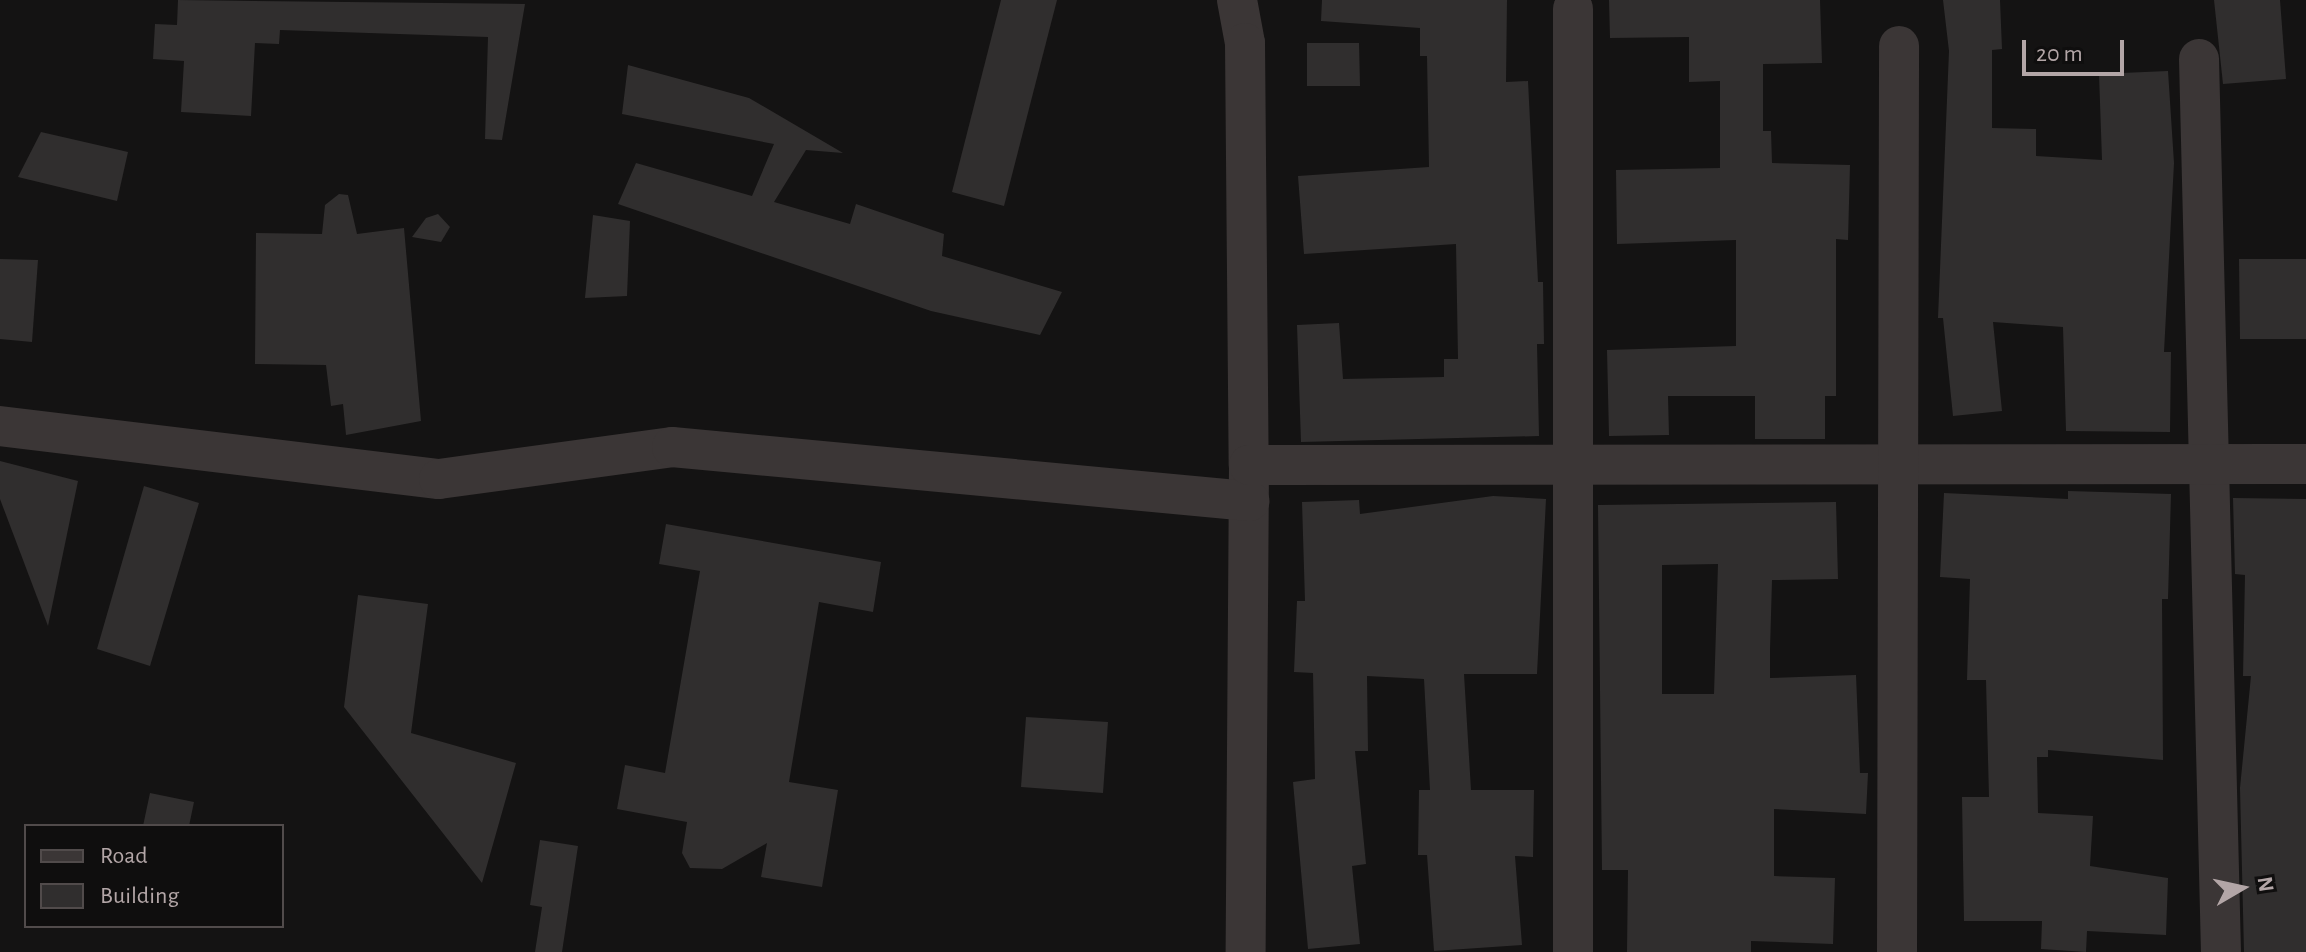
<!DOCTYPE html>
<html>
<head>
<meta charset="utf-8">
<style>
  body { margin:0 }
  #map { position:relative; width:2306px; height:952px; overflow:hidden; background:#141313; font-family:"Alegreya Sans",sans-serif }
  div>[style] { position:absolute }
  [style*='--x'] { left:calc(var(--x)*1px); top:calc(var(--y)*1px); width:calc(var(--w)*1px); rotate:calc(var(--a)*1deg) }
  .building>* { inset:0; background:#302e2e }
  .minor>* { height:40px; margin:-20px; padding:0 20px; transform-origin:20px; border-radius:20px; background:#3b3636 }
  span { translate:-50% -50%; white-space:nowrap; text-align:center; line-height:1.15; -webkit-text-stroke:7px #0f0e0e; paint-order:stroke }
  .legend { position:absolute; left:24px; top:824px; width:260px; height:104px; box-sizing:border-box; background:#0f0e0e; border:2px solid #514b4b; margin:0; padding:10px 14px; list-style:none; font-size:24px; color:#b3a6a7 }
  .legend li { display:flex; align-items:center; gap:16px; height:40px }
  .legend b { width:40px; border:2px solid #514b4b }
  .north { position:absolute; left:2202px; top:848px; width:80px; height:80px; -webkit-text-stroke:6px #0f0e0e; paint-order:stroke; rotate:81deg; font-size:22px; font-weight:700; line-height:32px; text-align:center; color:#b3a6a7 }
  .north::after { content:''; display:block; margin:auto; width:28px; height:36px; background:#b3a6a7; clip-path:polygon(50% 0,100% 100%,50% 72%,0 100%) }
  .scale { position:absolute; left:2022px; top:40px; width:102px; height:36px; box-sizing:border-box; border:4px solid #b3a6a7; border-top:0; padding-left:10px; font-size:24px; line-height:28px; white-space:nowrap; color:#b3a6a7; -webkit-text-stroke:6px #0f0e0e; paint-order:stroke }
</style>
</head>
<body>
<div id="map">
  <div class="building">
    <i style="clip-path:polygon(178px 0,525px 4px,502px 140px,485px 139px,488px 37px,280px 30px,279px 44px,255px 43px,251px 116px,181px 112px,184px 61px,153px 59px,155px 24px,177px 25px)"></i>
    <i style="clip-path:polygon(1001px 0,1057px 0,1004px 206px,952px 192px)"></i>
    <i style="clip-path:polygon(1322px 0,1507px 0,1506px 82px,1528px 81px,1538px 282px,1543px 282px,1544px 344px,1537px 344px,1539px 436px,1301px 442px,1297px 325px,1339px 323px,1343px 379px,1444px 377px,1444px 359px,1458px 359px,1456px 244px,1304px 254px,1298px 176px,1429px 167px,1427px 56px,1420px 56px,1420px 28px,1321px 21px)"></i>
    <i style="clip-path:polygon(1609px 0,1820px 0,1822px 63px,1763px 64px,1763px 131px,1771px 131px,1772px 163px,1850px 165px,1848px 240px,1836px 239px,1836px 396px,1825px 396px,1825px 439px,1755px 439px,1755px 396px,1668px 396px,1669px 435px,1609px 436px,1607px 350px,1736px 346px,1736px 240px,1617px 244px,1616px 170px,1720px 168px,1720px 81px,1689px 82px,1689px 37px,1610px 38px)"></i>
    <i style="clip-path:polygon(1943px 0,2000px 0,2002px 49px,1992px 50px,1992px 128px,2036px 129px,2036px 156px,2102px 160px,2099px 74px,2168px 71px,2174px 163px,2164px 352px,2171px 352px,2170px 432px,2066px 431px,2063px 327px,1993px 322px,2002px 411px,1953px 416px,1943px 318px,1938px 318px,1949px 51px)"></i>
    <i style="clip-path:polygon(2214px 0,2280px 0,2286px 79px,2223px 84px)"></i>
    <i style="clip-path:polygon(1307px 43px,1359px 43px,1360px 86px,1307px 86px)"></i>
    <i style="clip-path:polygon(628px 65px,749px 98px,843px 153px,806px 150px,774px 202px,850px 224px,856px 204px,944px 234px,942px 256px,1062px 292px,1040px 335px,931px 311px,618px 204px,636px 163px,752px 196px,774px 144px,622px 114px)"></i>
    <i style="clip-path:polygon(41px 132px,128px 152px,117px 201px,18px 177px)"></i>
    <i style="clip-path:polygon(339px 194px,348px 195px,357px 234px,404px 228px,421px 421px,346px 435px,343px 404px,331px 406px,326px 365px,255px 364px,256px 233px,322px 234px,325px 205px)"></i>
    <i style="clip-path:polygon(438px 214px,450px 227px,441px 242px,412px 237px,426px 218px)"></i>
    <i style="clip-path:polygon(593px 215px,630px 221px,627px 296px,585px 298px)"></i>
    <i style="clip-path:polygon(0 259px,38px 260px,32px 342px,0 339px)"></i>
    <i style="clip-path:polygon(2239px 259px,2306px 259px,2306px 339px,2240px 339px)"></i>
    <i style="clip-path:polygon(0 461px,78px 481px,48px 626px,0 499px)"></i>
    <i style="clip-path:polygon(144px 486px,199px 503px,150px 666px,97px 649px)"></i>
    <i style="clip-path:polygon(2068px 491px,2171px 494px,2168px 599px,2162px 599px,2163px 760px,2048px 750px,2048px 757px,2037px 757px,2038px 813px,2093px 816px,2090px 866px,2168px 878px,2166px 935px,2087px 931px,2086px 952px,2041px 949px,2042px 921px,1964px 921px,1962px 797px,1989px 797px,1986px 680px,1967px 680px,1970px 579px,1940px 577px,1944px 493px,2068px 499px)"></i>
    <i style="clip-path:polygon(1493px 496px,1546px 499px,1537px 674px,1464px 674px,1471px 790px,1534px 790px,1533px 857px,1515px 856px,1522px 945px,1434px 951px,1427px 855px,1418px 855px,1419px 790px,1430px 790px,1424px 679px,1367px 676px,1368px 751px,1355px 751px,1366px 864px,1352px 866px,1360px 944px,1308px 949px,1293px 782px,1315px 779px,1313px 673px,1294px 672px,1297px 601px,1305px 601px,1302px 502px,1359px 500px,1360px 514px)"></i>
    <i style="clip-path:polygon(2233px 498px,2306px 499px,2306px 952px,2244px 952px,2240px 788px,2251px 676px,2243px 676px,2245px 575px,2235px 574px)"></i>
    <i style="clip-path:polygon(evenodd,1836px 502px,1838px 579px,1772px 580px,1770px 650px,1770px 678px,1856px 675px,1860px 773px,1868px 773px,1866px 814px,1774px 809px,1774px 876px,1835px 878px,1833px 944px,1751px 941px,1751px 952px,1627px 952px,1628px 870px,1602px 870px,1598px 505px,1836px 502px,1718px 564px,1714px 694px,1662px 694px,1662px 565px,1718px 564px)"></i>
    <i style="clip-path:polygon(666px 524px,881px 562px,873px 612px,819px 602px,789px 782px,838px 790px,822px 887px,761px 877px,767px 843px,722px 869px,690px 868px,682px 853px,687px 822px,617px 809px,625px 765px,665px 773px,700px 571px,659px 564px)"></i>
    <i style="clip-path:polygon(358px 595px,428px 604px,411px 733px,516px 763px,482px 883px,344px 707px)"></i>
    <i style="clip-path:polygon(1026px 717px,1108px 722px,1103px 793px,1021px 787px)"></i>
    <i style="clip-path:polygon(150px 793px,194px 802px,189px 826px,143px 826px)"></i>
    <i style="clip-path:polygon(540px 840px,578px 846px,562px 952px,535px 952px,542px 907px,530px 905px)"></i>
  </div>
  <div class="minor">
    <i style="--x:1237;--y:0;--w:44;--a:79.5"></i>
    <i style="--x:1245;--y:43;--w:422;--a:89.5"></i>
    <i style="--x:1249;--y:465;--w:487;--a:90.4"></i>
    <i style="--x:2199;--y:59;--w:893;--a:88.59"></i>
    <i style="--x:0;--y:426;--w:442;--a:6.9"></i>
    <i style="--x:439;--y:479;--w:235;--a:-7.8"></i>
    <i style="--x:672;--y:447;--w:580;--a:5.35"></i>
    <i style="--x:1249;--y:465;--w:1057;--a:-0.05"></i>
    <i style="--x:1573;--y:952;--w:943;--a:-90"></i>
    <i style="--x:1897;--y:952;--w:906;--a:-89.87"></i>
  </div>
  <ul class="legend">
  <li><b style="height:10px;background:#3b3636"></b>Road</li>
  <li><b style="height:22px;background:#302e2e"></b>Building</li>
  </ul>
  <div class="north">N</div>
  <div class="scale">20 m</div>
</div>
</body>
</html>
